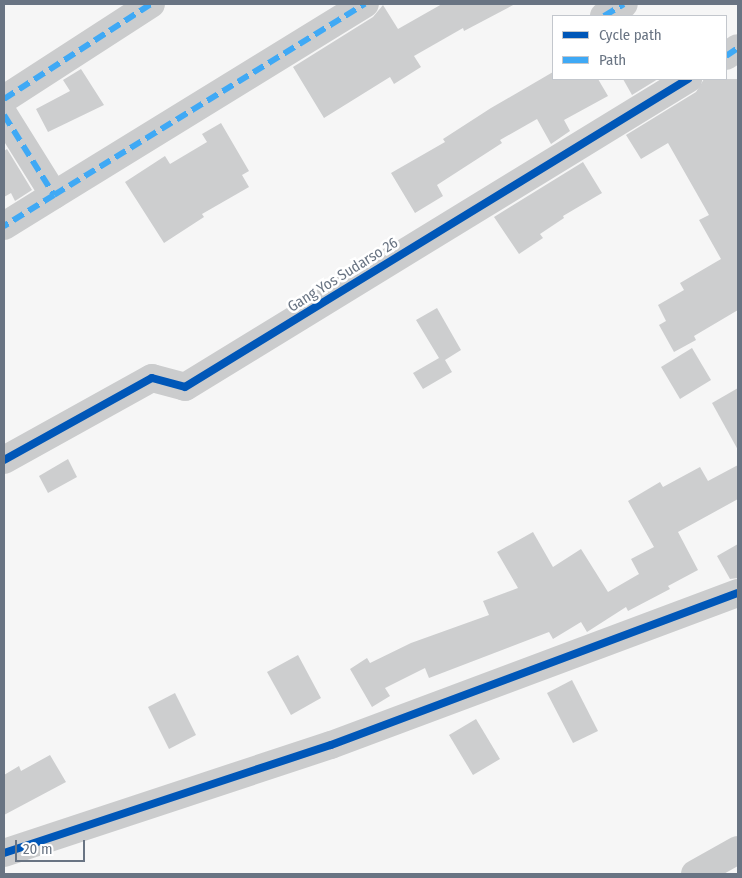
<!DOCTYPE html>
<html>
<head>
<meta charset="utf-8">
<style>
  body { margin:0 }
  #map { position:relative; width:742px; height:878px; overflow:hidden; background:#f6f6f6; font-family:"Fira Sans Condensed",sans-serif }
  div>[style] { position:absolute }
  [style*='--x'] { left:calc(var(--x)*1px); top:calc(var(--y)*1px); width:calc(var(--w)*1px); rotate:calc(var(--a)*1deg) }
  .building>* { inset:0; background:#cdcecf }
  .minor>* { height:28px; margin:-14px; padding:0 14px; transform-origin:14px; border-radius:14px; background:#cbcccd }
  .quiet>* { height:6px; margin-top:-3px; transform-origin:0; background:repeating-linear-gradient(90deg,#3fa9f5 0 12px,transparent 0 18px) }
  .cycleway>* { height:8px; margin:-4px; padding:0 4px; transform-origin:4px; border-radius:4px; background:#0057b8 }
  span { translate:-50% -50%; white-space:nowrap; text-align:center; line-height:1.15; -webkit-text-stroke:5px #fff; paint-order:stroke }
  .street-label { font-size:15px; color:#697483 }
  .frame { position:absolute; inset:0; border:5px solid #697483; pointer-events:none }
  .legend { position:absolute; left:552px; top:15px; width:175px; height:65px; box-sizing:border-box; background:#fff; border:1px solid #c3c7cd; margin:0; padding:6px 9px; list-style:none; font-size:15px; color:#697483 }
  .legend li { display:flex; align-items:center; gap:10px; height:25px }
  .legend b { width:25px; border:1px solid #c3c7cd }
  .scale { position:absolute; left:15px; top:840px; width:70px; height:22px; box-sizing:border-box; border:2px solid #697483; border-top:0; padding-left:6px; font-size:15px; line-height:18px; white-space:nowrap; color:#697483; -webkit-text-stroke:4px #fff; paint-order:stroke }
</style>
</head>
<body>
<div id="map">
  <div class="building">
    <i style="clip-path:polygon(442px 4px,515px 4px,464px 31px,463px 28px,414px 56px,421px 67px,394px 84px,390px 77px,324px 118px,293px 67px,373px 17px,383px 5px,398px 29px)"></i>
    <i style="clip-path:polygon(81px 69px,104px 105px,48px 132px,36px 109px,70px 91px,63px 80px)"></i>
    <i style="clip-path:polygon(553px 72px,553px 79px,598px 79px,608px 96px,564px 120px,570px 131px,551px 144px,537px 119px,500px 140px,502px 143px,437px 185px,443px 196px,415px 213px,391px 173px,445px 142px,443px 139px,491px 108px)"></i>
    <i style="clip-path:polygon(623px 79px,658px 79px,632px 95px)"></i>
    <i style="clip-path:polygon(704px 79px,738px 79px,738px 310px,694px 336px,696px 340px,674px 352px,659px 325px,666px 321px,658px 305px,684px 290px,680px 283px,721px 259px,699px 220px,709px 215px,668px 143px,641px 159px,626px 135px,696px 92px)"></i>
    <i style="clip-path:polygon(221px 123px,249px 171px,242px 175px,249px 187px,202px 214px,204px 217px,164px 243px,125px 182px,165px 156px,170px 164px,207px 142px,202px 134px)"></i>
    <i style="clip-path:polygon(7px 149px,32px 190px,15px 201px,11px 193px,4px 197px,4px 151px)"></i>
    <i style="clip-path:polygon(583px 162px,602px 193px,563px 216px,564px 218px,540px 234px,543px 238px,519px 254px,494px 217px)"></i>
    <i style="clip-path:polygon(437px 308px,461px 350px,445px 360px,452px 372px,423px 389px,413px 373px,439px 358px,416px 320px)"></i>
    <i style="clip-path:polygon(692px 348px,711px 380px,680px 399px,661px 367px)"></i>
    <i style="clip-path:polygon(738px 388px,738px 450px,712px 403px)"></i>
    <i style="clip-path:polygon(68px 459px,77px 477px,48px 493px,39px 476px)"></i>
    <i style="clip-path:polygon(738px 465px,738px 499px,678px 532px,698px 570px,668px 586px,670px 589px,628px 611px,626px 607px,587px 632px,581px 622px,553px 639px,549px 632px,429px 678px,425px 668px,385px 688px,390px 696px,372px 707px,350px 669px,367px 658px,370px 663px,411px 643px,489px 615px,483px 601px,518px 588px,497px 552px,533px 532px,553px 567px,581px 549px,608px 592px,639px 574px,631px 559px,654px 547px,628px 501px,660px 482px,663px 487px,700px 467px,708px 481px)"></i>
    <i style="clip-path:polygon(738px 544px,738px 578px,730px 579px,717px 556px)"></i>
    <i style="clip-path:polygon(298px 655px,321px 698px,291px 715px,267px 672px)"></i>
    <i style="clip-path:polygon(572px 680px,598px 731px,573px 743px,547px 693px)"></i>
    <i style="clip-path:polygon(175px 693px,196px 735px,169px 749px,148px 707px)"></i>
    <i style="clip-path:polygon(476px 719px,500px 759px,473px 775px,449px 735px)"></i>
    <i style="clip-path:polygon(50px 755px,66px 782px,4px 815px,4px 775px,19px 766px,21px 771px)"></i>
  </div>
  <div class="minor">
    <i style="--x:604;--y:16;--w:23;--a:-31"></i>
    <i style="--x:726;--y:56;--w:14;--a:-34"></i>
    <i style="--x:4;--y:99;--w:175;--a:-32.9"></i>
    <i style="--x:4;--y:115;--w:94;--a:58"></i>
    <i style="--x:54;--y:195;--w:59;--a:148.2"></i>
    <i style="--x:54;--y:195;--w:365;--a:-31.6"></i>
    <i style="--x:4;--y:460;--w:169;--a:-29"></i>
    <i style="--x:152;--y:378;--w:34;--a:15"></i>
    <i style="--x:185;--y:387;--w:590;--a:-31.48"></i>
    <i style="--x:4;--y:853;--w:344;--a:-18.3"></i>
    <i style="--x:331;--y:745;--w:434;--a:-20.5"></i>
    <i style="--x:695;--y:874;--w:49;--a:-29.2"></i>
  </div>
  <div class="quiet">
    <i style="--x:604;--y:16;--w:23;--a:-31"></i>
    <i style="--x:726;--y:56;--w:14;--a:-34"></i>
    <i style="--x:4;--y:99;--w:175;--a:-32.9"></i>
    <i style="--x:4;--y:115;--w:94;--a:58"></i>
    <i style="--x:54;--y:195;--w:59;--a:148.2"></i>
    <i style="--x:54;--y:195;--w:365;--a:-31.6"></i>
  </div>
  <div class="cycleway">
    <i style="--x:4;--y:460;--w:169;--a:-29"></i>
    <i style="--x:152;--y:378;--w:34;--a:15"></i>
    <i style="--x:185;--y:387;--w:590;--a:-31.48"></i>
    <i style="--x:4;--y:853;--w:344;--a:-18.3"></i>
    <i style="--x:331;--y:745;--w:434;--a:-20.5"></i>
  </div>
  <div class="street-label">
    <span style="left:343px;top:275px;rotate:-32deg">Gang Yos Sudarso 26</span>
  </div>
  <div class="frame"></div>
  <ul class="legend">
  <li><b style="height:6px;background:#0057b8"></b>Cycle path</li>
  <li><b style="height:6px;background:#3fa9f5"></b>Path</li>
  </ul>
  <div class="scale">20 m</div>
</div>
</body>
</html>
